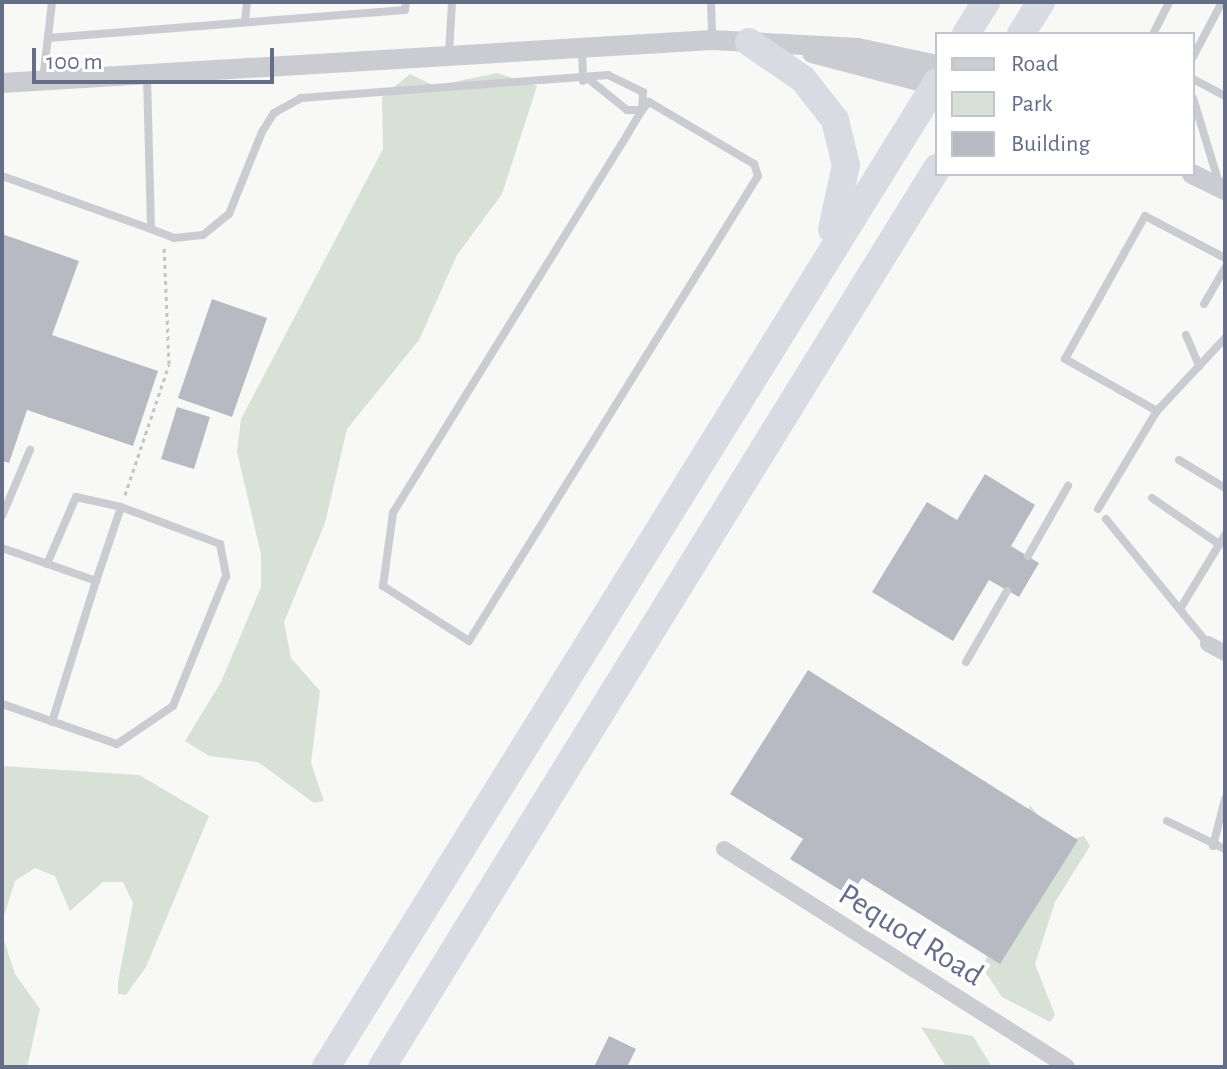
<!DOCTYPE html>
<html>
<head>
<meta charset="utf-8">
<style>
  body { margin:0 }
  #map { position:relative; width:1227px; height:1069px; overflow:hidden; background:#f8f9f6; font-family:"Alegreya Sans",sans-serif }
  div>[style] { position:absolute }
  [style*='--x'] { left:calc(var(--x)*1px); top:calc(var(--y)*1px); width:calc(var(--w)*1px); rotate:calc(var(--a)*1deg) }
  .green>* { inset:0; background:#d7e1d6 }
  .building>* { inset:0; background:#b7bac3 }
  .path>* { height:3px; margin-top:-1.5px; transform-origin:0; background:repeating-linear-gradient(90deg,#c4c4c7 0 4px,transparent 0 8px) }
  .service>* { height:8px; margin:-4px; padding:0 4px; transform-origin:4px; border-radius:4px; background:#cbccd1 }
  .minor>* { height:16px; margin:-8px; padding:0 8px; transform-origin:8px; border-radius:8px; background:#cbccd1 }
  .tertiary>* { height:20px; margin:-10px; padding:0 10px; transform-origin:10px; border-radius:10px; background:#cbccd1 }
  .trunk>* { height:28px; margin:-14px; padding:0 14px; transform-origin:14px; border-radius:14px; background:#d9dbe2 }
  span { translate:-50% -50%; white-space:nowrap; text-align:center; line-height:1.15; -webkit-text-stroke:8px #fff; paint-order:stroke }
  .street-label { font-size:32px; color:#656e89 }
  .frame { position:absolute; inset:0; border:4px solid #656e89; pointer-events:none }
  .legend { position:absolute; left:935px; top:32px; width:260px; height:144px; box-sizing:border-box; background:#fff; border:2px solid #c1c5d0; margin:0; padding:10px 14px; list-style:none; font-size:24px; color:#656e89 }
  .legend li { display:flex; align-items:center; gap:16px; height:40px }
  .legend b { width:40px; border:2px solid #c1c5d0 }
  .scale { position:absolute; left:32px; top:48px; width:242px; height:36px; box-sizing:border-box; border:4px solid #656e89; border-top:0; padding-left:10px; font-size:24px; line-height:28px; white-space:nowrap; color:#656e89; -webkit-text-stroke:6px #fff; paint-order:stroke }
</style>
</head>
<body>
<div id="map">
  <div class="green">
    <i style="clip-path:polygon(497px 73px,537px 86px,502px 194px,457px 255px,419px 340px,347px 429px,325px 523px,284px 622px,291px 658px,320px 691px,311px 763px,324px 801px,314px 803px,258px 762px,209px 756px,185px 741px,221px 682px,261px 587px,261px 554px,237px 452px,241px 419px,383px 149px,382px 97px,410px 74px,435px 86px)"></i>
    <i style="clip-path:polygon(2px 766px,139px 775px,209px 816px,146px 967px,126px 995px,118px 994px,118px 982px,133px 903px,123px 882px,103px 882px,70px 911px,55px 876px,35px 868px,15px 881px,2px 922px)"></i>
    <i style="clip-path:polygon(1030px 805px,1048px 828px,1065px 840px,1084px 836px,1090px 846px,1055px 902px,1035px 964px,1055px 1015px,1050px 1022px,1002px 997px,983px 969px)"></i>
    <i style="clip-path:polygon(2px 934px,15px 974px,40px 1009px,27px 1067px,2px 1067px)"></i>
    <i style="clip-path:polygon(921px 1027px,973px 1036px,992px 1067px,946px 1067px)"></i>
  </div>
  <div class="building">
    <i style="clip-path:polygon(2px 234px,79px 261px,52px 335px,158px 371px,133px 446px,27px 410px,9px 463px,2px 461px)"></i>
    <i style="clip-path:polygon(212px 299px,267px 318px,232px 417px,178px 398px)"></i>
    <i style="clip-path:polygon(177px 407px,210px 417px,194px 469px,161px 459px)"></i>
    <i style="clip-path:polygon(985px 474px,1035px 505px,1011px 546px,1039px 563px,1019px 597px,989px 580px,953px 641px,872px 592px,927px 502px,957px 520px)"></i>
    <i style="clip-path:polygon(808px 670px,1078px 840px,1000px 964px,862px 878px,850px 896px,790px 859px,803px 839px,730px 794px)"></i>
    <i style="clip-path:polygon(609px 1036px,636px 1049px,627px 1067px,594px 1067px)"></i>
  </div>
  <div class="path">
    <i style="--x:125;--y:495;--w:138;--a:-71.4"></i>
    <i style="--x:169;--y:364;--w:117;--a:-92.4"></i>
  </div>
  <div class="service">
    <i style="--x:711;--y:2;--w:37;--a:88"></i>
    <i style="--x:245;--y:21;--w:19;--a:-84"></i>
    <i style="--x:1153;--y:34;--w:36;--a:-63"></i>
    <i style="--x:48;--y:38;--w:358;--a:-4.5"></i>
    <i style="--x:405;--y:10;--w:8;--a:-83"></i>
    <i style="--x:582;--y:50;--w:31;--a:88"></i>
    <i style="--x:449;--y:53;--w:51;--a:-86.6"></i>
    <i style="--x:1193;--y:57;--w:62;--a:-62.2"></i>
    <i style="--x:1193;--y:79;--w:36;--a:28"></i>
    <i style="--x:43;--y:80;--w:79;--a:-83.4"></i>
    <i style="--x:1193;--y:98;--w:89;--a:73"></i>
    <i style="--x:2;--y:176;--w:158;--a:19.6"></i>
    <i style="--x:151;--y:229;--w:155;--a:-91.5"></i>
    <i style="--x:151;--y:229;--w:25;--a:21"></i>
    <i style="--x:174;--y:238;--w:29;--a:-6"></i>
    <i style="--x:203;--y:235;--w:33;--a:-39"></i>
    <i style="--x:229;--y:214;--w:88;--a:-68.1"></i>
    <i style="--x:262;--y:132;--w:22;--a:-58"></i>
    <i style="--x:274;--y:113;--w:31;--a:-29"></i>
    <i style="--x:301;--y:98;--w:308;--a:-4.3"></i>
    <i style="--x:608;--y:75;--w:39;--a:26"></i>
    <i style="--x:643;--y:92;--w:18;--a:93"></i>
    <i style="--x:642;--y:110;--w:26;--a:121"></i>
    <i style="--x:629;--y:132;--w:448;--a:121.8"></i>
    <i style="--x:393;--y:513;--w:74;--a:97.8"></i>
    <i style="--x:383;--y:586;--w:102;--a:32.6"></i>
    <i style="--x:469;--y:641;--w:547;--a:-58.14"></i>
    <i style="--x:758;--y:176;--w:13;--a:-108"></i>
    <i style="--x:754;--y:164;--w:122;--a:-149.4"></i>
    <i style="--x:649;--y:102;--w:11;--a:131"></i>
    <i style="--x:642;--y:110;--w:15;--a:180"></i>
    <i style="--x:627;--y:110;--w:48;--a:-141"></i>
    <i style="--x:1204;--y:304;--w:42;--a:-59.7"></i>
    <i style="--x:1186;--y:335;--w:34;--a:67"></i>
    <i style="--x:1157;--y:411;--w:106;--a:-150.5"></i>
    <i style="--x:1065;--y:359;--w:164;--a:-60.8"></i>
    <i style="--x:1145;--y:216;--w:90;--a:27.7"></i>
    <i style="--x:1179;--y:460;--w:54;--a:31.3"></i>
    <i style="--x:1152;--y:498;--w:81;--a:34.5"></i>
    <i style="--x:1098;--y:509;--w:114;--a:-59"></i>
    <i style="--x:1157;--y:411;--w:100;--a:-47"></i>
    <i style="--x:2;--y:516;--w:72;--a:-67"></i>
    <i style="--x:1106;--y:519;--w:161;--a:50.8"></i>
    <i style="--x:2;--y:548;--w:100;--a:19.3"></i>
    <i style="--x:96;--y:581;--w:78;--a:-71.3"></i>
    <i style="--x:121;--y:507;--w:106;--a:20.5"></i>
    <i style="--x:220;--y:544;--w:33;--a:79"></i>
    <i style="--x:226;--y:576;--w:140;--a:112.2"></i>
    <i style="--x:173;--y:706;--w:68;--a:145.8"></i>
    <i style="--x:117;--y:744;--w:122;--a:-160.8"></i>
    <i style="--x:1028;--y:556;--w:81;--a:-60.3"></i>
    <i style="--x:47;--y:564;--w:73;--a:-66.6"></i>
    <i style="--x:76;--y:497;--w:46;--a:12.5"></i>
    <i style="--x:1180;--y:609;--w:87;--a:-58.7"></i>
    <i style="--x:966;--y:662;--w:82;--a:-60"></i>
    <i style="--x:52;--y:722;--w:148;--a:-72.7"></i>
    <i style="--x:1167;--y:821;--w:64;--a:25.8"></i>
    <i style="--x:1213;--y:846;--w:49;--a:-75.7"></i>
  </div>
  <div class="minor">
    <i style="--x:1208;--y:644;--w:19;--a:28"></i>
    <i style="--x:724;--y:849;--w:406;--a:32.4"></i>
  </div>
  <div class="tertiary">
    <i style="--x:812;--y:53;--w:129;--a:14.8"></i>
    <i style="--x:2;--y:83;--w:711;--a:-3.47"></i>
    <i style="--x:712;--y:40;--w:146;--a:3.1"></i>
    <i style="--x:858;--y:48;--w:81;--a:12.1"></i>
    <i style="--x:1192;--y:174;--w:37;--a:26"></i>
  </div>
  <div class="trunk">
    <i style="--x:966;--y:34;--w:38;--a:-58"></i>
    <i style="--x:1021;--y:34;--w:38;--a:-58"></i>
    <i style="--x:749;--y:42;--w:65;--a:34.4"></i>
    <i style="--x:803;--y:79;--w:52;--a:52"></i>
    <i style="--x:835;--y:120;--w:46;--a:76.3"></i>
    <i style="--x:846;--y:165;--w:66;--a:102.2"></i>
    <i style="--x:326;--y:1067;--w:1159;--a:-58.19"></i>
    <i style="--x:382;--y:1067;--w:1057;--a:-58.31"></i>
  </div>
  <div class="street-label">
    <span style="left:911px;top:935px;rotate:32deg">Pequod Road</span>
  </div>
  <div class="frame"></div>
  <ul class="legend">
  <li><b style="height:10px;background:#cbccd1"></b>Road</li>
  <li><b style="height:22px;background:#d7e1d6"></b>Park</li>
  <li><b style="height:22px;background:#b7bac3"></b>Building</li>
  </ul>
  <div class="scale">100 m</div>
</div>
</body>
</html>
